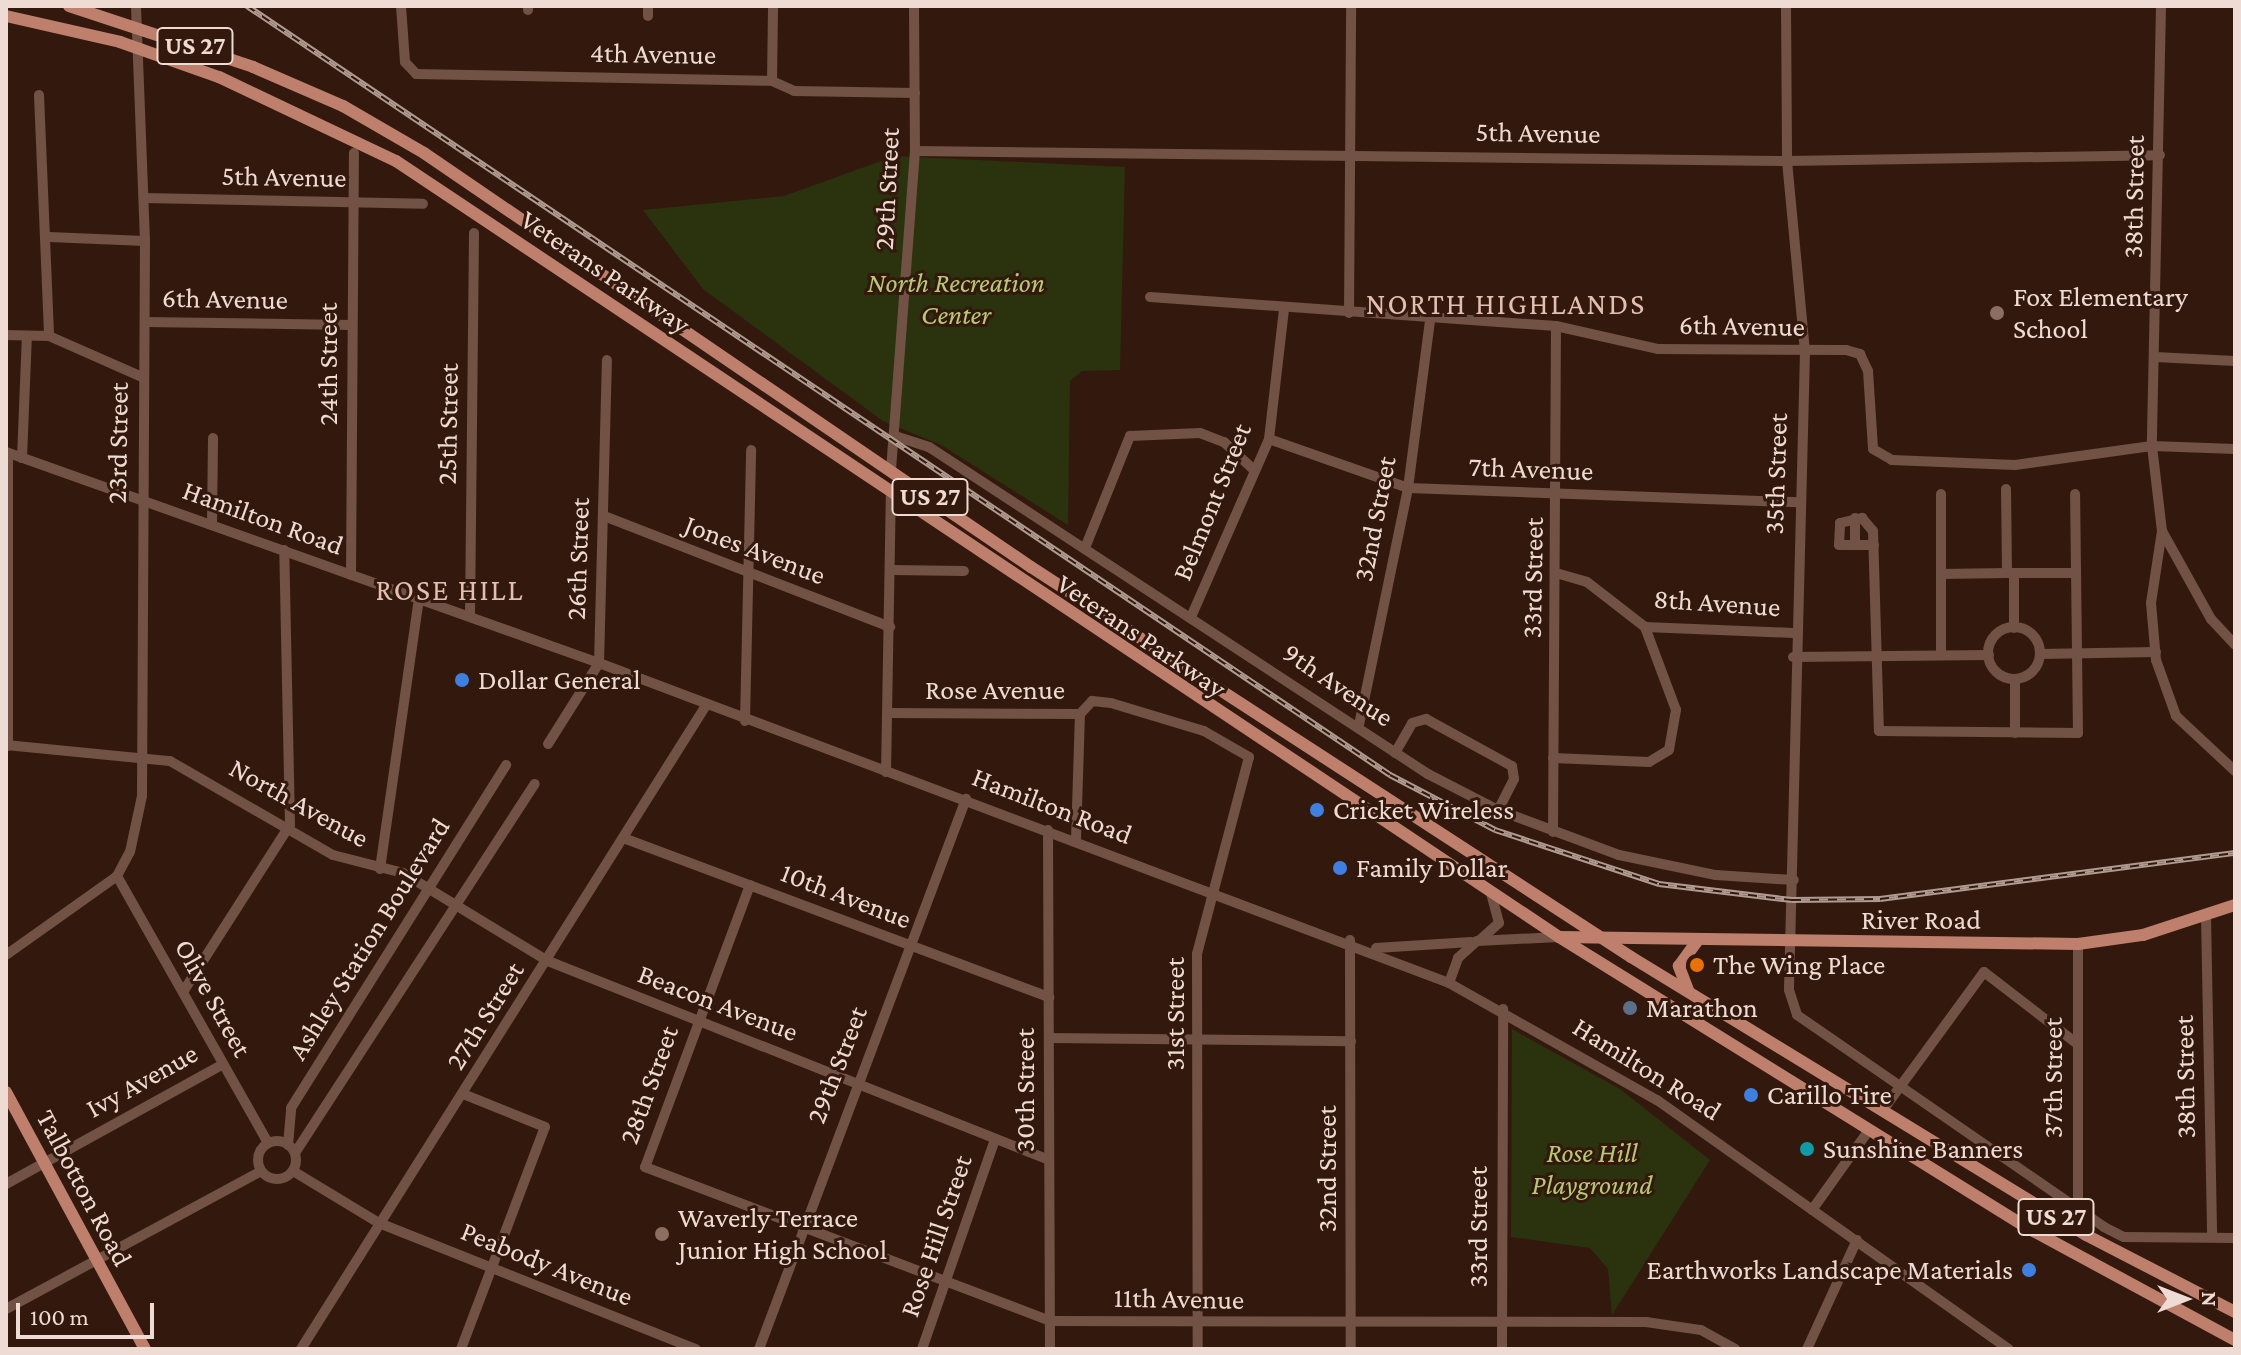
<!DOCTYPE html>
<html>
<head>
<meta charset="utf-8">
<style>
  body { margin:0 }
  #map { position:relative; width:2241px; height:1355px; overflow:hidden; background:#33190d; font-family:"Crimson Pro",serif }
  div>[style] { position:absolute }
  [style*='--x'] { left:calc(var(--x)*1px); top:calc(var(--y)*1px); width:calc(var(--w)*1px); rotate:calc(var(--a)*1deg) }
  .green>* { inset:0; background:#2a320e }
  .minor>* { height:10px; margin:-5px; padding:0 5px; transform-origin:5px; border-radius:5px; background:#715244 }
  .minor>.ring { margin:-5px; padding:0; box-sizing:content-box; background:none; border:10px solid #715244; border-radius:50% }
  .major>* { height:12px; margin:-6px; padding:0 6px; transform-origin:6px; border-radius:6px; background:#be7f6c }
  .rail>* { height:6px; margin-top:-3px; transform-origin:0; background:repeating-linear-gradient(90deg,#33190d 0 9px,#b09b91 0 18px); box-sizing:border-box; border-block:2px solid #b09b91 }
  .dots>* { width:22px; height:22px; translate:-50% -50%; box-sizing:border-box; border:4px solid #33190d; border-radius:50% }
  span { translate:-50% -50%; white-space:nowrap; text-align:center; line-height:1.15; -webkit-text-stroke:6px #33190d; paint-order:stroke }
  .shield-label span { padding:2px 6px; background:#33190d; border:2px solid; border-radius:6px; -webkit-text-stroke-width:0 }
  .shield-label { font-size:26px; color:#eedbd3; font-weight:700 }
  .street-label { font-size:28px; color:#eedbd3 }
  .park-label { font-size:28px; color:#b5c978; font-style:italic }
  .poi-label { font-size:28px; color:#eedbd3 }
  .left { translate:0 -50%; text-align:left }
  .right { translate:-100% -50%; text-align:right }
  .neighbourhood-label { font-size:30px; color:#e3bfb0; letter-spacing:2px }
  .frame { position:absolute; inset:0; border:8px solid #eedbd3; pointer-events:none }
  .north { position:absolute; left:2145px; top:1259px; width:80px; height:80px; -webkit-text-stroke:6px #33190d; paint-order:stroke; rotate:90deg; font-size:22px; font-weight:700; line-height:32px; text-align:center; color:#eedbd3 }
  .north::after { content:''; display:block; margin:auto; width:28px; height:36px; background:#eedbd3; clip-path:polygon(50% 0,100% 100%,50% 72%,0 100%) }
  .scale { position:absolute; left:16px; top:1303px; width:138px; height:36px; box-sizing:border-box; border:4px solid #eedbd3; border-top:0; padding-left:10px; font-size:24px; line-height:28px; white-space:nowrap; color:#eedbd3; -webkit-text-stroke:6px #33190d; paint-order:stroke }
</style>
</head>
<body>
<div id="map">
  <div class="green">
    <i style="clip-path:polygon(895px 156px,1125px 167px,1120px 370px,1082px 371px,1070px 381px,1068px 525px,941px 445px,883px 421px,703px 289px,643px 210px,784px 196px)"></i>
    <i style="clip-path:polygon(1512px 1029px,1620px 1089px,1710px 1160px,1612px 1315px,1608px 1269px,1590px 1248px,1511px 1237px)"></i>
  </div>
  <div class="minor">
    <i style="--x:401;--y:6;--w:56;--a:85.9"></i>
    <i style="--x:405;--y:62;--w:16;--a:47"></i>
    <i style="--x:416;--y:74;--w:356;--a:1.1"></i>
    <i style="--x:772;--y:81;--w:24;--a:24"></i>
    <i style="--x:794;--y:91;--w:121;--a:0.9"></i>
    <i style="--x:528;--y:6;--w:4;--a:90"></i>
    <i style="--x:1786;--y:6;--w:155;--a:89.6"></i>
    <i style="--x:1787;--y:161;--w:192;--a:84.6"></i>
    <i style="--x:1805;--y:352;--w:638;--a:91.44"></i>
    <i style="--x:1789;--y:990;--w:26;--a:72"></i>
    <i style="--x:1797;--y:1015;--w:373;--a:34.6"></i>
    <i style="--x:2104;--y:1227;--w:22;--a:27"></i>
    <i style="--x:2124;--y:1237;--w:111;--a:0.5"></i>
    <i style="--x:2161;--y:6;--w:440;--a:91.2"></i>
    <i style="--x:2152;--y:446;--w:86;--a:83.3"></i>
    <i style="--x:2162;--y:531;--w:73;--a:98.7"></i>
    <i style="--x:2151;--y:603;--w:57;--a:85"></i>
    <i style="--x:2156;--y:660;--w:59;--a:70.3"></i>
    <i style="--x:2176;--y:716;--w:81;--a:43"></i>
    <i style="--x:648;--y:16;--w:10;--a:-90"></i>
    <i style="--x:772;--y:81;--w:75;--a:-89.2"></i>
    <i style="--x:39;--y:95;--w:241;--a:87.6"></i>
    <i style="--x:915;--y:151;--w:872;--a:0.66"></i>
    <i style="--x:1787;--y:161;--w:373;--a:-0.9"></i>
    <i style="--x:144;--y:198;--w:279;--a:1.2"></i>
    <i style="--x:49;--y:237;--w:96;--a:2.4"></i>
    <i style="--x:1150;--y:297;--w:407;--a:4.1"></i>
    <i style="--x:1556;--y:326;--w:105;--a:12.7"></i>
    <i style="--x:1658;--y:349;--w:188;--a:0.3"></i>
    <i style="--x:1846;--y:350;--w:15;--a:16"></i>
    <i style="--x:1860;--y:354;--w:19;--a:65"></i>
    <i style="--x:1868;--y:371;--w:78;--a:86.3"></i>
    <i style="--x:1873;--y:449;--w:22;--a:30"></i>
    <i style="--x:1892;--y:460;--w:123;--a:2.3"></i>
    <i style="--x:2015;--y:465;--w:138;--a:-7.9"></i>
    <i style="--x:2152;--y:446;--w:83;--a:2.1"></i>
    <i style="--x:1349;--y:313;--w:307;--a:-89.6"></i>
    <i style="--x:145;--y:322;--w:206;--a:0.8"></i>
    <i style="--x:6;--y:335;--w:43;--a:1.3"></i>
    <i style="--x:49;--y:336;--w:102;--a:23.8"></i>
    <i style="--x:2155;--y:357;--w:80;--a:2.9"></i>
    <i style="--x:895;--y:436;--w:36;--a:18"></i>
    <i style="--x:929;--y:447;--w:597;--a:33.24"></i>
    <i style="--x:1428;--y:774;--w:79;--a:27.2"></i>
    <i style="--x:1498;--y:810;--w:129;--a:20.4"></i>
    <i style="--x:1619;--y:855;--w:99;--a:11.7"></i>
    <i style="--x:1716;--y:875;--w:78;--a:3.7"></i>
    <i style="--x:1269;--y:439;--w:147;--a:19.4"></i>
    <i style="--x:1408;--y:488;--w:391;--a:2.1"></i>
    <i style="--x:6;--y:452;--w:629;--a:19.59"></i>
    <i style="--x:599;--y:663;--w:908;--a:20.63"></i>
    <i style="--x:1449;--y:983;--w:239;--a:29.4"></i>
    <i style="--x:1657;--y:1100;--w:431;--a:35.3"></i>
    <i style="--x:22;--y:458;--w:122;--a:-87.7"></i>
    <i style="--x:891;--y:470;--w:320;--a:-85.7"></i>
    <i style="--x:915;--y:151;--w:145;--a:-90.4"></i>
    <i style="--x:2006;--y:489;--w:84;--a:89.3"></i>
    <i style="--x:2007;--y:573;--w:69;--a:0"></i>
    <i style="--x:1941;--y:494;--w:161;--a:90"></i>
    <i style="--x:604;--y:516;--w:307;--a:21.2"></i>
    <i style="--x:212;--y:522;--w:84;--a:-89.3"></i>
    <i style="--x:2162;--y:531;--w:101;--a:60.9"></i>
    <i style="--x:2211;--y:619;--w:35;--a:47"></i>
    <i style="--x:1855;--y:545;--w:27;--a:-90"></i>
    <i style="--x:1874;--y:545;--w:35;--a:180"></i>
    <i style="--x:1839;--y:545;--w:22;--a:-87"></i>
    <i style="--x:1840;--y:523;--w:23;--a:-13"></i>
    <i style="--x:1862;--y:518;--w:17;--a:50"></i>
    <i style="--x:1873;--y:531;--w:200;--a:88.3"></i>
    <i style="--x:1879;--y:731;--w:199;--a:0.6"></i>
    <i style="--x:2078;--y:733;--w:239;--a:-90.7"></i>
    <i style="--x:1085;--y:548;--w:121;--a:-68.1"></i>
    <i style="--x:1130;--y:436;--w:70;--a:-2.5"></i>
    <i style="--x:1200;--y:433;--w:26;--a:21"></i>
    <i style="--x:1224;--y:442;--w:42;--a:43.1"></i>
    <i style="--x:892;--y:570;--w:72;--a:0.8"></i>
    <i style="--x:1556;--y:573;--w:32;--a:16"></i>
    <i style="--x:1587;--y:582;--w:73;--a:37.8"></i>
    <i style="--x:1645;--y:627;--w:148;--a:2.3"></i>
    <i style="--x:2014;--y:573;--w:55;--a:90"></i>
    <i style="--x:1941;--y:574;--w:66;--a:-0.9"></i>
    <i style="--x:351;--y:575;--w:422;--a:-89.6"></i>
    <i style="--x:470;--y:616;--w:383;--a:-89.4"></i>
    <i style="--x:1191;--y:617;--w:194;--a:-66.3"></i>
    <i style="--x:1269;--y:439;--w:131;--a:-83.4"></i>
    <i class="ring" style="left:1988px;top:627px;width:42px;height:42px"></i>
    <i style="--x:2040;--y:654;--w:116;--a:-1"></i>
    <i style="--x:1793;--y:657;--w:196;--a:-0.6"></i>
    <i style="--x:2015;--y:679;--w:54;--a:90"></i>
    <i style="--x:889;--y:713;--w:191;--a:0.3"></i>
    <i style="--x:1080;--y:714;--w:18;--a:-47"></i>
    <i style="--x:1092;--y:701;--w:19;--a:6"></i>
    <i style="--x:1111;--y:703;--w:97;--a:16.8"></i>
    <i style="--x:1204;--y:731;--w:52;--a:30"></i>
    <i style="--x:1249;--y:757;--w:204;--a:104.8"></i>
    <i style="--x:1197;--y:954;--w:395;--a:89.9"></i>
    <i style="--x:745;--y:721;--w:271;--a:-88.7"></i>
    <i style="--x:1359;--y:725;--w:242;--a:-78.3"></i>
    <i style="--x:1408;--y:488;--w:169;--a:-82.5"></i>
    <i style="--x:548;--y:744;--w:96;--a:-57.8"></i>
    <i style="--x:599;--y:663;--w:303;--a:-88.5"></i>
    <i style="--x:6;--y:745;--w:165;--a:5.6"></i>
    <i style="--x:170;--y:761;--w:188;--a:30"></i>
    <i style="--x:333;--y:855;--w:72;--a:14.4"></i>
    <i style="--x:403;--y:873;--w:170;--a:31.3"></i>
    <i style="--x:548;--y:961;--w:539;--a:21.66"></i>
    <i style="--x:8;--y:746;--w:293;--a:-90"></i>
    <i style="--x:1395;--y:753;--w:34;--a:-60"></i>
    <i style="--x:1412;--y:723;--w:15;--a:-16"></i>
    <i style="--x:1426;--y:719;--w:98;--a:28.7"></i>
    <i style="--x:1512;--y:766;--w:13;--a:81"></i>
    <i style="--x:1514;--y:779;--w:35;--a:117"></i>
    <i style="--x:1553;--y:758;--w:96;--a:2.4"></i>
    <i style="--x:1649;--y:762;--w:23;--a:-31"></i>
    <i style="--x:1669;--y:750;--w:41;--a:-80.1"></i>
    <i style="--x:1676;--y:710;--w:89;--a:-110.5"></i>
    <i style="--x:886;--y:772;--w:276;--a:-89"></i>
    <i style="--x:1048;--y:830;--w:519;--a:89.78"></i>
    <i style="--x:1553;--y:832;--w:506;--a:-89.66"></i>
    <i style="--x:626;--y:839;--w:452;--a:20.5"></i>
    <i style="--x:1076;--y:840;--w:126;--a:-88.2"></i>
    <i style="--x:380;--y:869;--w:273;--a:-81.8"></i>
    <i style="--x:117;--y:876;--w:307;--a:60.5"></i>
    <i style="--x:750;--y:885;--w:301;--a:110.4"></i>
    <i style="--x:645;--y:1167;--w:434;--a:20.8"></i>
    <i style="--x:1051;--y:1321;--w:595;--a:0.1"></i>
    <i style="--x:1646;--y:1322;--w:56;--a:8.3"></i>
    <i style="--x:1701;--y:1330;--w:39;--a:29"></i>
    <i style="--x:2206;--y:916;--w:321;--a:88.9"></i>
    <i style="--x:1481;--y:939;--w:24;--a:-42"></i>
    <i style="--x:1499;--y:923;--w:30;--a:-105"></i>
    <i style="--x:1350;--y:940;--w:409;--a:89.9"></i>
    <i style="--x:1376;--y:948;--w:95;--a:-3.6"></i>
    <i style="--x:6;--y:955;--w:136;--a:-35.4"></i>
    <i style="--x:117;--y:876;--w:27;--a:-62"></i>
    <i style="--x:130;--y:852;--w:57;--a:-77.9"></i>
    <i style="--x:142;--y:796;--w:555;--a:-89.69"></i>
    <i style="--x:145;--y:241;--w:235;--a:-92.2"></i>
    <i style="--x:1449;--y:983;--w:27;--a:-70"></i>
    <i style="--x:1458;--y:958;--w:25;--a:-42"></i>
    <i style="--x:1477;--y:941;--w:82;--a:-2.8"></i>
    <i style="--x:183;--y:992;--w:198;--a:-57.4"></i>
    <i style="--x:290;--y:825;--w:275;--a:-91.2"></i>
    <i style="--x:1049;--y:1038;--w:302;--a:0.6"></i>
    <i style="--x:1883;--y:1110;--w:171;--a:-53.8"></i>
    <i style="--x:1984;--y:972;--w:115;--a:37.6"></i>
    <i class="ring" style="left:258px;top:1141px;width:28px;height:28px"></i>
    <i style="--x:288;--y:1145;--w:37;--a:-85"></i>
    <i style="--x:291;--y:1108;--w:405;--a:-57.9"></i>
    <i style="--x:295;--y:1153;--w:440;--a:-57"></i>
    <i style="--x:293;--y:1171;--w:100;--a:31.2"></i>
    <i style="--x:379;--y:1223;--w:341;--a:21.7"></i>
    <i style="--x:6;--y:1184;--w:247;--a:-28.9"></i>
    <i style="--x:1812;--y:1210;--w:98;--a:-54.5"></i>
    <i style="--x:2078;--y:1211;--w:267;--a:-90"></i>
    <i style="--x:6;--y:1309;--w:290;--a:-28.4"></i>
    <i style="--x:301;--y:1349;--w:759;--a:-57.82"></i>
    <i style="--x:461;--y:1349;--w:237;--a:-69.3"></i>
    <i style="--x:545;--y:1127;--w:88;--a:-158.1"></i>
    <i style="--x:759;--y:1349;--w:588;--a:-69.38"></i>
    <i style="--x:922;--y:1349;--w:222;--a:-70.8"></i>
    <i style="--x:1502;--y:1349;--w:340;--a:-89.8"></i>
    <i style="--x:1807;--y:1349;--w:120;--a:-65.4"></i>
  </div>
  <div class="major">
    <i style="--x:69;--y:6;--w:194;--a:18.3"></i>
    <i style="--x:253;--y:67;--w:98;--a:23.4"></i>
    <i style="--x:343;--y:106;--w:94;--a:30.1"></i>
    <i style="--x:424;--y:153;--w:735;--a:34.3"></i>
    <i style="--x:1031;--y:567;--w:716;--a:33.02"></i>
    <i style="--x:1631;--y:957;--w:533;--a:31.42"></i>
    <i style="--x:2086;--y:1235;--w:168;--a:27.3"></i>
    <i style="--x:6;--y:16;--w:117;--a:12.8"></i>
    <i style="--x:120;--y:42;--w:105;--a:19.5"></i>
    <i style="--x:219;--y:77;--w:196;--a:25.4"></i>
    <i style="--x:396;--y:161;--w:1398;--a:33.71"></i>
    <i style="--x:1559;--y:937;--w:550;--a:31.84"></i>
    <i style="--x:2026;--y:1227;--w:238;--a:28.4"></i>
    <i style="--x:1559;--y:937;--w:519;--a:0.77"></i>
    <i style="--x:2078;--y:944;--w:66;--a:-7.9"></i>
    <i style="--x:2143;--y:935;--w:97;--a:-18.1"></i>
    <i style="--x:1688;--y:990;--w:26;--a:-111"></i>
    <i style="--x:1679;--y:966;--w:32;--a:-54"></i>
    <i style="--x:6;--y:1092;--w:292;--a:61.6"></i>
  </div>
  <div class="rail">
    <i style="--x:247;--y:6;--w:1378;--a:33.93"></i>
    <i style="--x:1390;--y:775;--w:119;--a:27.6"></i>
    <i style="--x:1495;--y:830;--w:173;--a:18.2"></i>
    <i style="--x:1659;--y:884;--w:134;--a:6.9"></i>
    <i style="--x:1792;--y:900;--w:88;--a:-0.7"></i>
    <i style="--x:1880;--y:899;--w:358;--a:-7.4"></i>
  </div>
  <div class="dots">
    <i style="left:1997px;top:313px;background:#8d6e63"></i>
    <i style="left:462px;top:680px;background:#3f7fe0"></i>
    <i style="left:1317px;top:810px;background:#3f7fe0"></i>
    <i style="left:1340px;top:868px;background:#3f7fe0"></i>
    <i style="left:1697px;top:965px;background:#e8710a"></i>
    <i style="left:1630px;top:1008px;background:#5c6f8a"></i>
    <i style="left:1751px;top:1095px;background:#3f7fe0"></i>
    <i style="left:1807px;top:1149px;background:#0f9aa8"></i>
    <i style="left:662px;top:1234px;background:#8d6e63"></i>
    <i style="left:2029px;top:1270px;background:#3f7fe0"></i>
  </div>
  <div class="shield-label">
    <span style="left:195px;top:46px">US 27</span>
    <span style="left:930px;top:497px">US 27</span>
    <span style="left:2056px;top:1217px">US 27</span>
  </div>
  <div class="street-label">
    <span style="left:653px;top:54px;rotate:1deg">4th Avenue</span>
    <span style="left:1538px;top:133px;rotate:1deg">5th Avenue</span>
    <span style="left:284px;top:177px;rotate:1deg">5th Avenue</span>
    <span style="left:887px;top:189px;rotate:-87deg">29th Street</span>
    <span style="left:2134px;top:197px;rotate:-89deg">38th Street</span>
    <span style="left:605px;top:272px;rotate:34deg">Veterans Parkway</span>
    <span style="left:225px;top:299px;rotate:1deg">6th Avenue</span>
    <span style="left:1742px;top:326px;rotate:1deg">6th Avenue</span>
    <span style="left:328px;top:364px;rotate:-90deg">24th Street</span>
    <span style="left:448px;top:424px;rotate:-89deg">25th Street</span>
    <span style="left:118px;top:443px;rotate:-89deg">23rd Street</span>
    <span style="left:1531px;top:469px;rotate:2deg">7th Avenue</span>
    <span style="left:1776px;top:474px;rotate:-88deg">35th Street</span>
    <span style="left:1212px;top:502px;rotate:-68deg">Belmont Street</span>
    <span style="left:263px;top:518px;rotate:20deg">Hamilton Road</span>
    <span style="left:1375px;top:519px;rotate:-79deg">32nd Street</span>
    <span style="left:755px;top:550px;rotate:21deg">Jones Avenue</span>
    <span style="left:578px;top:559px;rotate:-88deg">26th Street</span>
    <span style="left:1533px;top:578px;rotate:-89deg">33rd Street</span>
    <span style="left:1717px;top:603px;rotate:4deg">8th Avenue</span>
    <span style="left:1141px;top:636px;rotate:34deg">Veterans Parkway</span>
    <span style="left:1338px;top:685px;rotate:34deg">9th Avenue</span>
    <span style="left:995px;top:690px">Rose Avenue</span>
    <span style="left:299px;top:803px;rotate:29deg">North Avenue</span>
    <span style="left:1052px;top:806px;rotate:21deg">Hamilton Road</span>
    <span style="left:846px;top:896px;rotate:21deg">10th Avenue</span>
    <span style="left:1921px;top:920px">River Road</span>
    <span style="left:369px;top:939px;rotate:-58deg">Ashley Station Boulevard</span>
    <span style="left:213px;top:998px;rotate:61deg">Olive Street</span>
    <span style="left:718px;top:1003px;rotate:21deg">Beacon Avenue</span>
    <span style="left:1175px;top:1014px;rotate:-90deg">31st Street</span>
    <span style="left:485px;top:1016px;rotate:-58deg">27th Street</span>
    <span style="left:837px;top:1065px;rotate:-69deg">29th Street</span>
    <span style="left:1647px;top:1069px;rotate:32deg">Hamilton Road</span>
    <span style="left:2185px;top:1077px;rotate:-91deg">38th Street</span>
    <span style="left:2053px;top:1078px;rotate:-90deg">37th Street</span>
    <span style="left:142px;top:1081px;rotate:-29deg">Ivy Avenue</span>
    <span style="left:649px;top:1085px;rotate:-70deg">28th Street</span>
    <span style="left:1025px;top:1090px;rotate:-90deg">30th Street</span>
    <span style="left:1327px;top:1169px;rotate:-90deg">32nd Street</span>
    <span style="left:84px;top:1188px;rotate:62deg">Talbotton Road</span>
    <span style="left:1478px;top:1227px;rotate:-90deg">33rd Street</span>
    <span style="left:936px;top:1236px;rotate:-71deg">Rose Hill Street</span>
    <span style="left:547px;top:1264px;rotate:22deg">Peabody Avenue</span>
    <span style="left:1179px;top:1299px;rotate:1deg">11th Avenue</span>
  </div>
  <div class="park-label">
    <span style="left:956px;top:299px">North Recreation<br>Center</span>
    <span style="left:1592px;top:1169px">Rose Hill<br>Playground</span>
  </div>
  <div class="poi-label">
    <span class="left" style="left:2013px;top:313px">Fox Elementary<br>School</span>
    <span class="left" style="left:478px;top:680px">Dollar General</span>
    <span class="left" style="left:1333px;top:810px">Cricket Wireless</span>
    <span class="left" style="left:1356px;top:868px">Family Dollar</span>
    <span class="left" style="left:1713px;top:965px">The Wing Place</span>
    <span class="left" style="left:1646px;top:1008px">Marathon</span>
    <span class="left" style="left:1767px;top:1095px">Carillo Tire</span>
    <span class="left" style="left:1823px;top:1149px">Sunshine Banners</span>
    <span class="left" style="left:678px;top:1234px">Waverly Terrace<br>Junior High School</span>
    <span class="right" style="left:2013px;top:1270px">Earthworks Landscape Materials</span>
  </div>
  <div class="neighbourhood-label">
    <span style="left:1506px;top:304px">NORTH HIGHLANDS</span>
    <span style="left:450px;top:590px">ROSE HILL</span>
  </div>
  <div class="frame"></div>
  <div class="north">N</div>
  <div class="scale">100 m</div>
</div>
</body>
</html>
